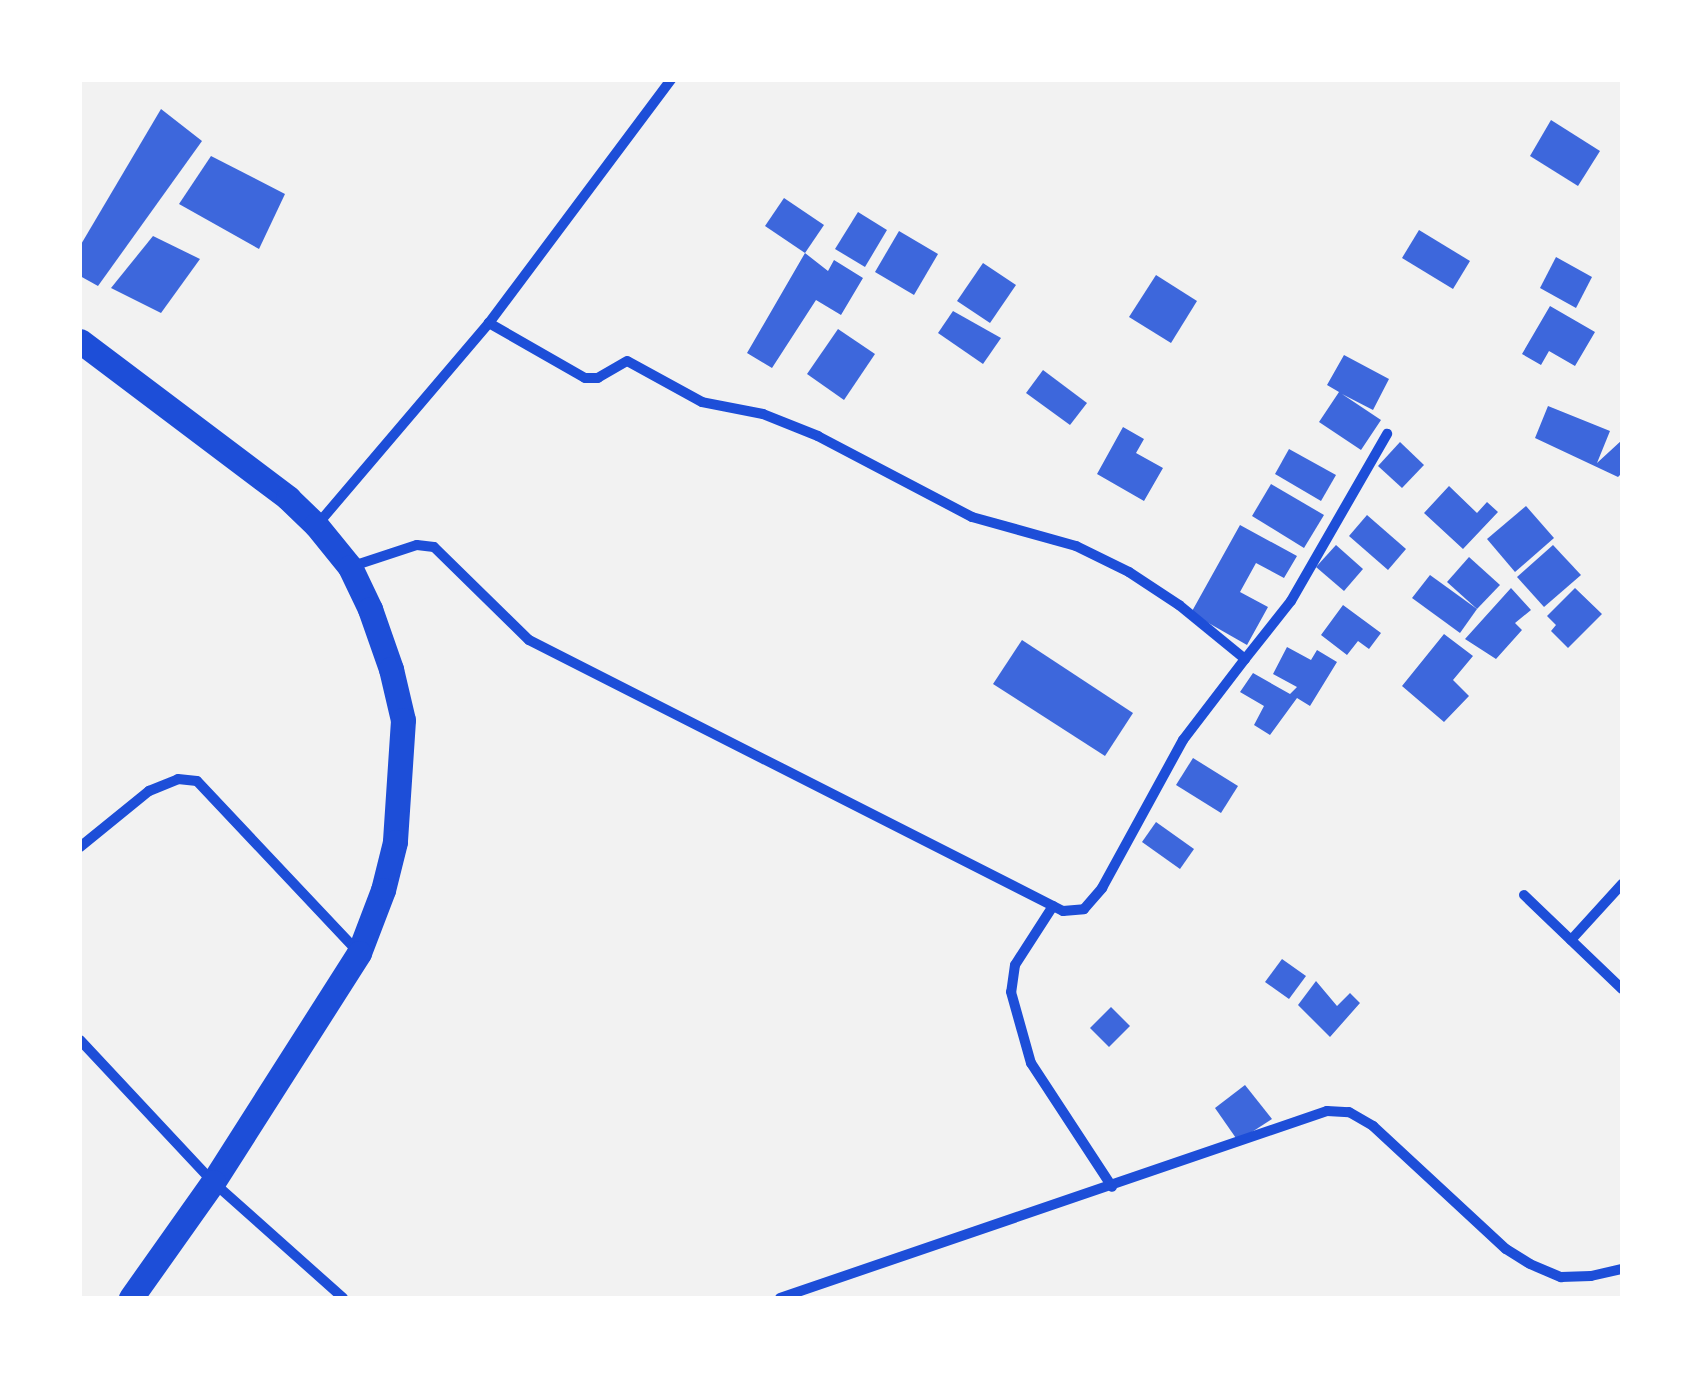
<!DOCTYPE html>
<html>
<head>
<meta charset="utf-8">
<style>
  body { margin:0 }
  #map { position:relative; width:1702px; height:1378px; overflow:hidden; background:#f2f2f2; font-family:"Source Sans 3",sans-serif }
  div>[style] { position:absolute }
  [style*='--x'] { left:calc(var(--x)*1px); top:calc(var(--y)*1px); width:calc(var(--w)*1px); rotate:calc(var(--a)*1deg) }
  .building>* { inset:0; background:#3d67dc }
  .minor>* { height:10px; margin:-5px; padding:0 5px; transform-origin:5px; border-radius:5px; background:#1d4ed8 }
  .trunk>* { height:25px; margin:-12.5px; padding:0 12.5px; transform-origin:12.5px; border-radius:12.5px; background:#1d4ed8 }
  span { translate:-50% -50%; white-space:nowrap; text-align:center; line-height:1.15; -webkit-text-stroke:10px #fff; paint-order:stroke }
  .frame { position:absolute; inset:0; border:82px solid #fff; pointer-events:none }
</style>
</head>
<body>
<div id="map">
  <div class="building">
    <i style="clip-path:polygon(161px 109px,202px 141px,98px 286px,80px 276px,80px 246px)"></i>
    <i style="clip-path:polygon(1551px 120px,1600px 151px,1578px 186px,1530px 156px)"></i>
    <i style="clip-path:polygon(211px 156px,285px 194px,259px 249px,179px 204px)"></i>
    <i style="clip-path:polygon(784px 198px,824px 225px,805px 253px,765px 226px)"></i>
    <i style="clip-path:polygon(858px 212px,887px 230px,865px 267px,835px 249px)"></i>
    <i style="clip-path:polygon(1419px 230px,1470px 261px,1453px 289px,1402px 258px)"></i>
    <i style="clip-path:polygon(899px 231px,938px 254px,914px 295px,875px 272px)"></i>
    <i style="clip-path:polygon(153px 236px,200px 259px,161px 313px,111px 288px)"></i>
    <i style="clip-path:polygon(805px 253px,828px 271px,834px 260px,863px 278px,841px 315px,816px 300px,772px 368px,747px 353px)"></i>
    <i style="clip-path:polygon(1556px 257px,1592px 277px,1576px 308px,1540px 288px)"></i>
    <i style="clip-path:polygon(983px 263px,1016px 285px,990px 323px,957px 301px)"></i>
    <i style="clip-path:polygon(1156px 275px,1197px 301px,1171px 343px,1129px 317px)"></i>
    <i style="clip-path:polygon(1550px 306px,1595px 332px,1575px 366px,1549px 351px,1541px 365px,1522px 354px)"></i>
    <i style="clip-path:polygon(953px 311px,1001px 338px,983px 364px,938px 333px)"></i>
    <i style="clip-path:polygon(838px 329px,875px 354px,844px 400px,807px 374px)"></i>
    <i style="clip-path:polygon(1344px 355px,1389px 379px,1373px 410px,1342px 394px,1381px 420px,1361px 450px,1319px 422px,1339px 392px,1327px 385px)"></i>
    <i style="clip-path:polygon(1043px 370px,1087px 403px,1070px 425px,1026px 393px)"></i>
    <i style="clip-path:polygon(1548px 406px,1610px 431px,1597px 463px,1622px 440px,1622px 473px,1618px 477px,1535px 438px)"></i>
    <i style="clip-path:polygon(1123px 427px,1144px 439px,1136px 453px,1163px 468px,1144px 501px,1097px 474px)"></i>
    <i style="clip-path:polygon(1400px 442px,1424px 465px,1402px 488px,1378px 466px)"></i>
    <i style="clip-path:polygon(1289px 449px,1336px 475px,1321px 501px,1275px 474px)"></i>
    <i style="clip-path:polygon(1271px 484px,1324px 515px,1304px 548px,1252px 516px)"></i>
    <i style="clip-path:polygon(1449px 486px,1477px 513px,1487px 502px,1498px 512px,1463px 549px,1424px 513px)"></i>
    <i style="clip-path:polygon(1526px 506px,1554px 538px,1515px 572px,1487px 539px)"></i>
    <i style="clip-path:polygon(1367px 515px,1406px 549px,1388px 570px,1349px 536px)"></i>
    <i style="clip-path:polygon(1240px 525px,1297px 556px,1284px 578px,1256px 563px,1240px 592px,1268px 607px,1247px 645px,1191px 613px)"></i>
    <i style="clip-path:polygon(1336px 545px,1363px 569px,1344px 591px,1316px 567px)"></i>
    <i style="clip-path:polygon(1553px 545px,1581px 575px,1544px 607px,1517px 577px)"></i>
    <i style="clip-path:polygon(1469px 557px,1500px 585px,1477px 609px,1447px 582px)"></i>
    <i style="clip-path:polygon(1430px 575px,1477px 609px,1460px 633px,1412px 598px)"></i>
    <i style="clip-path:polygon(1511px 588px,1531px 610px,1515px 623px,1522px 630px,1496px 659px,1465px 639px)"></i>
    <i style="clip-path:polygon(1575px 588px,1602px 614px,1568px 648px,1551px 631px,1556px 625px,1547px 616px)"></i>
    <i style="clip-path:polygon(1343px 605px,1381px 633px,1369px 649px,1358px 641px,1347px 655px,1321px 635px)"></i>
    <i style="clip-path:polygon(1444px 634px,1473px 656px,1453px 680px,1469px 696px,1444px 722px,1402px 686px)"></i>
    <i style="clip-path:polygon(1022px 640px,1133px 713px,1105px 756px,993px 684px)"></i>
    <i style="clip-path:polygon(1287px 647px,1311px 660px,1317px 650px,1337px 662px,1310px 706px,1297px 698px,1270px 735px,1254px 725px,1264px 706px,1240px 692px,1253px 673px,1290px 694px,1297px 687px,1273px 674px)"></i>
    <i style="clip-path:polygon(1193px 758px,1238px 786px,1221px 813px,1176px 785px)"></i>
    <i style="clip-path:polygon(1156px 822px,1194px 849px,1180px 869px,1142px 842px)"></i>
    <i style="clip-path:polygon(1282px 959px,1306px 976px,1289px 999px,1265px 982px)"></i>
    <i style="clip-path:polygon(1316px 981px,1337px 1006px,1350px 993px,1360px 1003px,1330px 1037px,1298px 1005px)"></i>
    <i style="clip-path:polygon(1111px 1007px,1130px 1026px,1109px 1047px,1090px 1028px)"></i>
    <i style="clip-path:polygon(1245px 1085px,1272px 1119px,1238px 1141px,1215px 1108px)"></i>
  </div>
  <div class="minor">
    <i style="--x:317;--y:525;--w:265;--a:-49.6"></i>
    <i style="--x:489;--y:323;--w:304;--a:-53.2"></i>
    <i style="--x:353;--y:566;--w:67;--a:-18.2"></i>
    <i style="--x:417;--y:545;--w:17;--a:7"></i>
    <i style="--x:434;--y:547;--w:133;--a:44.4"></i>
    <i style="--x:529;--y:640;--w:599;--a:26.91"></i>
    <i style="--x:1063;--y:911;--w:21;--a:-5"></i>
    <i style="--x:1084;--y:909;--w:28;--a:-49"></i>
    <i style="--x:1102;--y:888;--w:169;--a:-61.3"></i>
    <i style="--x:1183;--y:740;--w:102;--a:-52.6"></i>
    <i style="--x:1245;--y:659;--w:85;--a:-140.7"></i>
    <i style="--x:1179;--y:605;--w:60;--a:-146.6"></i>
    <i style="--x:1129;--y:572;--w:59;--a:-153.9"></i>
    <i style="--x:1076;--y:546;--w:108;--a:-164.4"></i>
    <i style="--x:972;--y:517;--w:174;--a:-152.3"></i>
    <i style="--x:818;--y:436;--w:59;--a:-158.2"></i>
    <i style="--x:763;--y:414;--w:62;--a:-168.9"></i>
    <i style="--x:702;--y:402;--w:85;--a:-151.3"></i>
    <i style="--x:627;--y:361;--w:34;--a:150"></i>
    <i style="--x:598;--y:378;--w:13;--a:180"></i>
    <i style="--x:585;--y:378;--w:111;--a:-150.2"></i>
    <i style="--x:1245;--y:659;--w:74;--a:-51.6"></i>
    <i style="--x:1291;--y:601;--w:193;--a:-60.1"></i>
    <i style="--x:80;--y:847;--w:89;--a:-39.1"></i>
    <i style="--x:149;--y:791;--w:31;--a:-22"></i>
    <i style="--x:178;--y:779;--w:19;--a:6"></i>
    <i style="--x:197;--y:781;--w:235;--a:46.7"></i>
    <i style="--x:1524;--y:895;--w:136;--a:43.8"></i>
    <i style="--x:1053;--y:906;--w:70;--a:122.8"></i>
    <i style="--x:1015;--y:965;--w:27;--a:98"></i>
    <i style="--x:1011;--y:992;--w:74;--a:74.3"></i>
    <i style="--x:1031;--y:1063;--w:148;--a:56.8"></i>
    <i style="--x:1571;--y:940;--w:76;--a:-47.7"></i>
    <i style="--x:80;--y:1040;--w:195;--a:46.9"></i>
    <i style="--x:213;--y:1182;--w:174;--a:41.7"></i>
    <i style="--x:780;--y:1298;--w:578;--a:-18.87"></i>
    <i style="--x:1327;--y:1111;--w:22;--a:3"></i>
    <i style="--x:1349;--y:1112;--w:28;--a:30"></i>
    <i style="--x:1373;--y:1126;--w:181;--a:42.8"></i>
    <i style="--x:1506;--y:1249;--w:28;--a:32"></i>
    <i style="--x:1530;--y:1264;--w:34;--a:23"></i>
    <i style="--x:1561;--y:1277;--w:30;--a:-2"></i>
    <i style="--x:1591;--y:1276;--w:32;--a:-13"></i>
  </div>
  <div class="trunk">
    <i style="--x:80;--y:341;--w:261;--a:37"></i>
    <i style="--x:288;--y:498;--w:39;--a:44"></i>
    <i style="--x:316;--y:525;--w:54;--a:51"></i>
    <i style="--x:350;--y:567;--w:47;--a:64.5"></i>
    <i style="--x:370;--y:609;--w:64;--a:70.7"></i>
    <i style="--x:391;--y:669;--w:52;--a:76.8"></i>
    <i style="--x:403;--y:720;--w:122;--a:93.8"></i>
    <i style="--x:395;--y:842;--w:49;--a:104"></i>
    <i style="--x:383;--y:890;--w:67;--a:110.9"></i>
    <i style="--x:359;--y:953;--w:272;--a:122.5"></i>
    <i style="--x:213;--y:1182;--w:142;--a:125.3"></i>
  </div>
  <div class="frame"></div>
</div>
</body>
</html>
